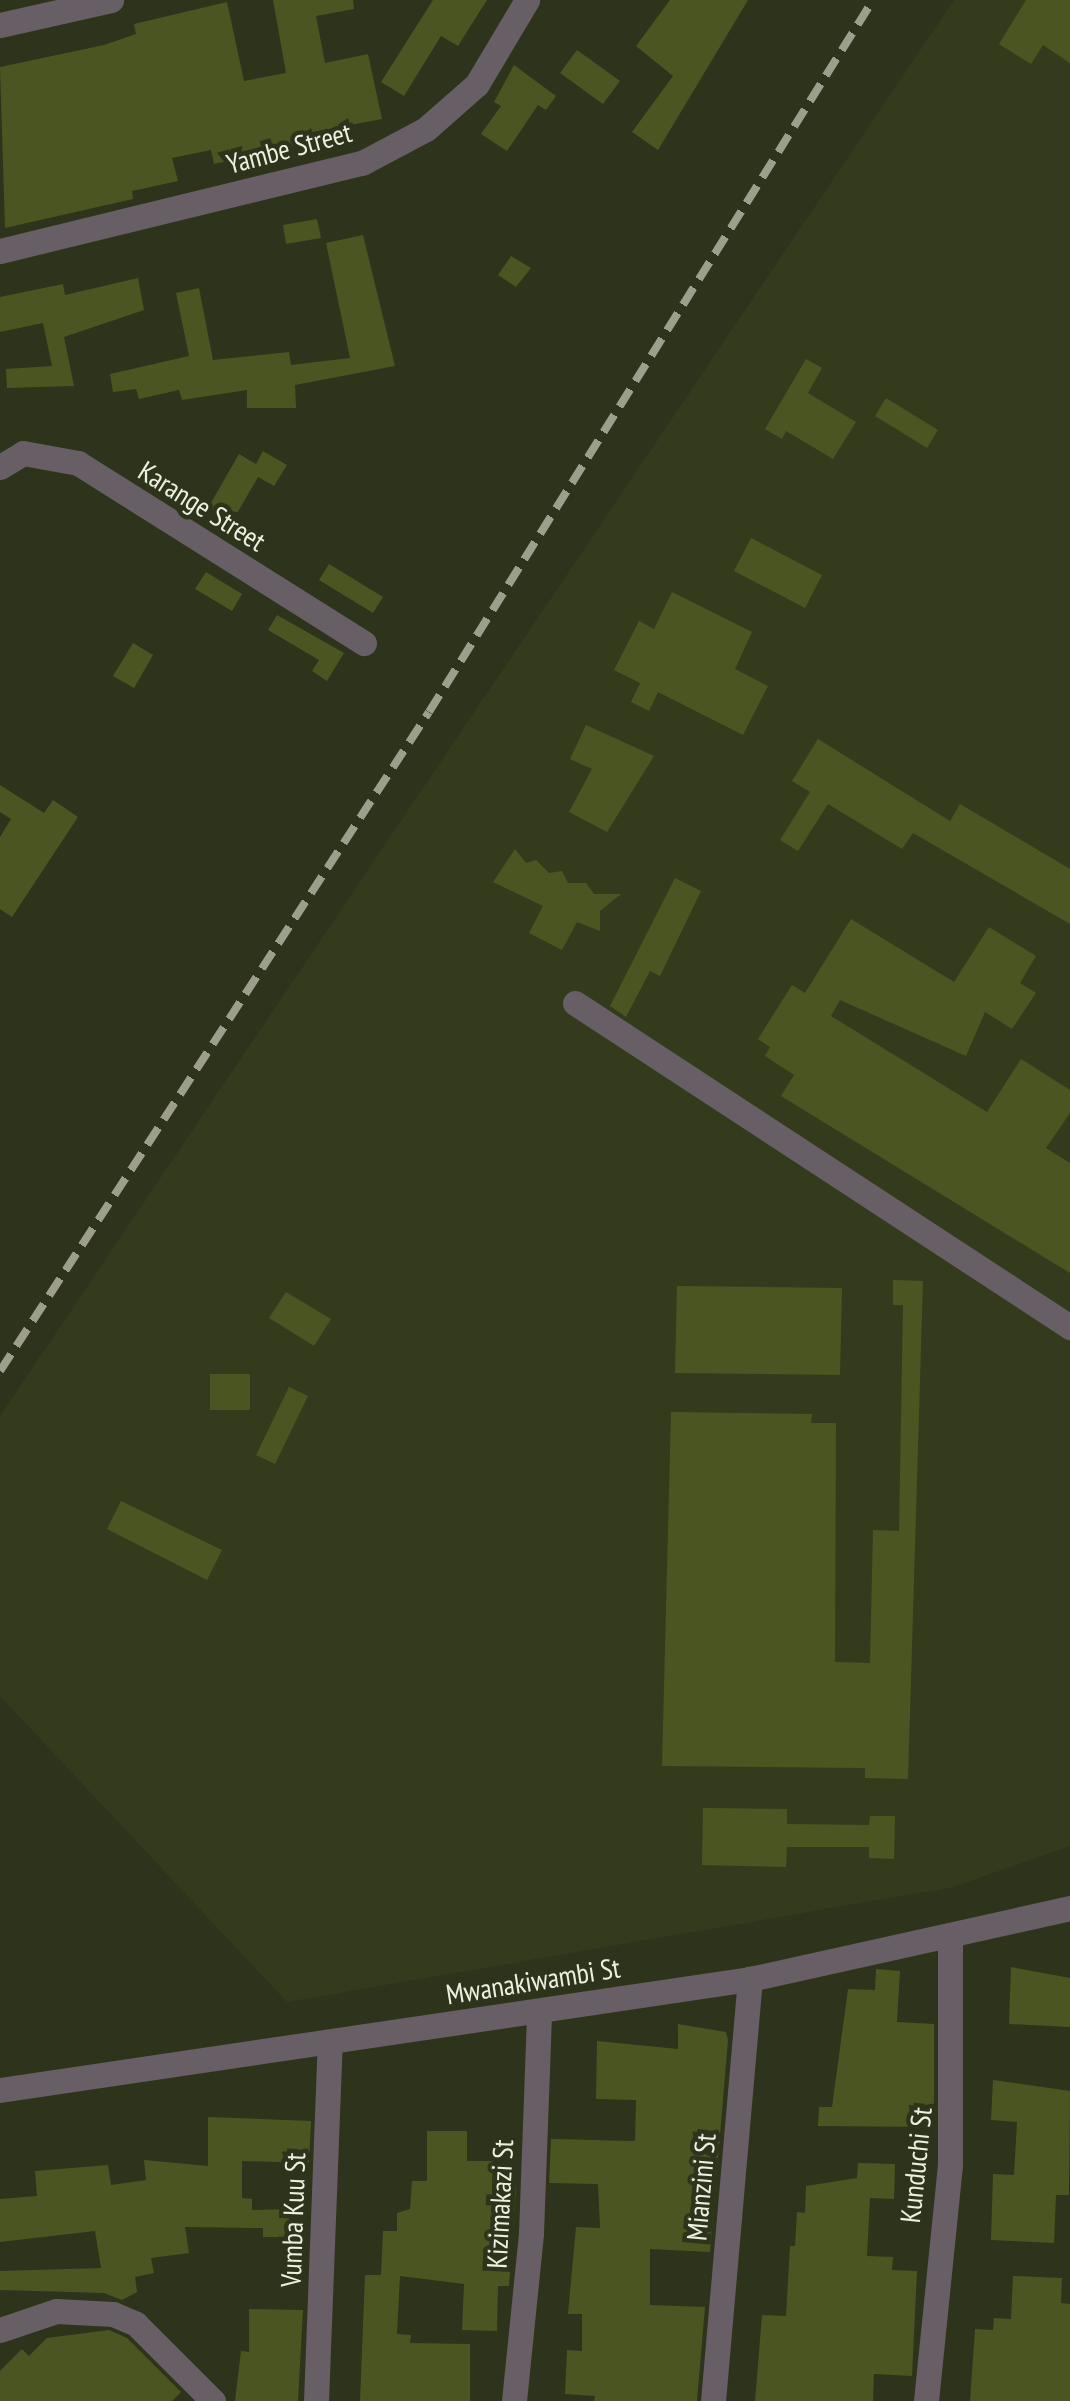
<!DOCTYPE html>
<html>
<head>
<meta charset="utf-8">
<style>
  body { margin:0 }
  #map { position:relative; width:1070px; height:2401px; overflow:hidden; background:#2e331b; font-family:"PT Sans Narrow",sans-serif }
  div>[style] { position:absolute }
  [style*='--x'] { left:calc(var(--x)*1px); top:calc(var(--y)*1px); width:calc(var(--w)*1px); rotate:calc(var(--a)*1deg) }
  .built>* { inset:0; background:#343b1c }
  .building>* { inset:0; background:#4b5522 }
  .minor>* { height:25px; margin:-12.5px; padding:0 12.5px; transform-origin:12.5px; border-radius:12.5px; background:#685e66 }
  .rail>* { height:8px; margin-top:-4px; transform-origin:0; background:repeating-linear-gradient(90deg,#9b9f8c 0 20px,transparent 0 30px) }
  span { translate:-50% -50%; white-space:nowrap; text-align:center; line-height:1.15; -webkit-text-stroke:9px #2e331b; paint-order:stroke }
  .street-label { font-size:28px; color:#ecf0e1 }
</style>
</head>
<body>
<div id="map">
  <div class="built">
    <i style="clip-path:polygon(954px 0,1070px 0,1070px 1846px,953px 1887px,287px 2002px,0 1696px,0 1416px)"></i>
  </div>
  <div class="building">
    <i style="clip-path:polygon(273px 0,353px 0,354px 9px,316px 16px,325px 63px,368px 54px,382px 119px,291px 136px,293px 146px,214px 164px,211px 150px,172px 158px,178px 181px,132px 191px,133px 199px,5px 228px,0 67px,104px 45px,136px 34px,134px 24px,227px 2px,244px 81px,286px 73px)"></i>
    <i style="clip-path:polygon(433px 0,487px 0,458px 46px,441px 36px,404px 96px,381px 82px)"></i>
    <i style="clip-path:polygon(670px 0,748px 0,658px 150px,632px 132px,673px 76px,636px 46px)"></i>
    <i style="clip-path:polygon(1026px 0,1070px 0,1070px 63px,1043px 45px,1031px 64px,999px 44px)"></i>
    <i style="clip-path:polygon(577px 50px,620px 81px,603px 104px,560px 73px)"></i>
    <i style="clip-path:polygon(514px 65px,556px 96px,546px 110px,538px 105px,507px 151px,481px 134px,501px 106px,494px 102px)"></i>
    <i style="clip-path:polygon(317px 219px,321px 238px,286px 244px,283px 225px)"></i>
    <i style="clip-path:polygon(363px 235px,395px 366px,295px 385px,296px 408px,247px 408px,247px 390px,182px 400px,179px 390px,139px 399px,136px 389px,113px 392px,110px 374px,189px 356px,176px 293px,199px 288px,213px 360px,289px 352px,291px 365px,350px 358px,326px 243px)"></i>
    <i style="clip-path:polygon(511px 256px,531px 268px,516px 287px,498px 275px)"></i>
    <i style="clip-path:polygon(138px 278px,144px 310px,64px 337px,74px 386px,7px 388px,6px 369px,52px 366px,43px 323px,0 332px,0 297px,63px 284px,65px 295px)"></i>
    <i style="clip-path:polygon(806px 359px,822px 368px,808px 393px,856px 422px,833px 459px,786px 431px,782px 439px,765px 429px)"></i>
    <i style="clip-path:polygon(886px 398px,938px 430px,927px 448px,875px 416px)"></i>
    <i style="clip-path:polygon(263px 451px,287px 465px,274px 486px,258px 477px,232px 522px,208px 508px,239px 454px,256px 464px)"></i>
    <i style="clip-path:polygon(751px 538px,822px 575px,805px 608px,734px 571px)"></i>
    <i style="clip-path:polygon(329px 564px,383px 597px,373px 613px,319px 580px)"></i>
    <i style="clip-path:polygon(206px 572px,242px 594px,232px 611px,195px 589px)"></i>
    <i style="clip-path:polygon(672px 592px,752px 632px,735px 669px,768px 686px,743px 735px,658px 692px,649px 711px,631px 702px,640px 683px,614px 670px,639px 621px,654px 629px)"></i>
    <i style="clip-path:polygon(277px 615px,344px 653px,327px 681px,312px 671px,319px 660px,268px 630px)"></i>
    <i style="clip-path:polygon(133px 643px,153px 655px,134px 688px,113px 676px)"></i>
    <i style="clip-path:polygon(586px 725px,654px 756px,607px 832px,569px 812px,592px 769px,570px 759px)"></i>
    <i style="clip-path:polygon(818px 739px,950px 821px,960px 804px,1070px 869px,1070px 924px,913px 833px,902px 849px,828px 804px,798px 851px,780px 840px,810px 792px,792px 781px)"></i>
    <i style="clip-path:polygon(0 785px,44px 813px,53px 800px,78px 817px,12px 917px,0 909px,0 837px,11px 819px,0 812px)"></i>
    <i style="clip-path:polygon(515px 849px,526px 863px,536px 860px,549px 873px,562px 871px,568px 883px,586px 883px,594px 894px,621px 894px,600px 911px,600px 931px,577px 922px,562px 950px,529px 933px,543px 906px,493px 882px)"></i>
    <i style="clip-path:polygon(675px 878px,701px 891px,660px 976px,650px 971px,626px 1017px,610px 1006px)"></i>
    <i style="clip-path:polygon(851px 919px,954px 982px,989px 927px,1036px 956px,1020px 983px,1036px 993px,1012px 1029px,985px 1012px,966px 1056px,840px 1000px,831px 1016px,987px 1112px,1021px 1059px,1070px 1090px,1070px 1113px,1046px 1148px,1070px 1163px,1070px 1273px,781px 1096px,794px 1075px,765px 1056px,770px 1047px,758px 1039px,792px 985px,805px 993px)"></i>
    <i style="clip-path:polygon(893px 1280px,923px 1281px,908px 1779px,865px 1778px,865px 1768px,662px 1766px,671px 1412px,812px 1414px,811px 1423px,836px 1423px,835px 1662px,870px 1663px,873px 1530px,899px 1531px,903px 1305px,893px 1305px)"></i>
    <i style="clip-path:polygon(677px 1286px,842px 1288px,840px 1375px,675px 1373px)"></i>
    <i style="clip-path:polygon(286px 1292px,331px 1319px,314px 1346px,269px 1318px)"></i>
    <i style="clip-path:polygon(210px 1374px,250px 1374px,250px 1410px,210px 1410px)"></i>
    <i style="clip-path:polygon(289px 1387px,308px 1396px,275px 1464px,256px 1455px)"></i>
    <i style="clip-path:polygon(121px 1501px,222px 1550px,207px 1580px,107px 1529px)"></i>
    <i style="clip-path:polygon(703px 1808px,787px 1809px,787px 1824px,869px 1825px,870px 1816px,895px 1816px,894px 1859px,869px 1858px,869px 1847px,787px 1847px,786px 1867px,702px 1865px)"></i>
    <i style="clip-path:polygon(1011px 1967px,1070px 1978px,1070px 2027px,1009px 2024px)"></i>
    <i style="clip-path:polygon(876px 1969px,900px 1971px,897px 2022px,934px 2024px,934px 2127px,818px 2126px,819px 2107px,832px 2107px,848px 1989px,875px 1990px)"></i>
    <i style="clip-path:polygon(678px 2024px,726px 2032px,728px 2040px,710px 2252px,650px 2249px,650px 2305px,705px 2307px,697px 2401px,594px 2401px,595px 2396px,565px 2394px,567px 2350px,582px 2351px,582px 2314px,568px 2314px,576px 2227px,600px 2228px,598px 2184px,549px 2183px,551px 2139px,635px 2141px,636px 2100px,596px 2099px,597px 2041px,678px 2049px)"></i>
    <i style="clip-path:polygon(993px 2080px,1070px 2091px,1069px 2195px,1056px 2195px,1054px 2243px,991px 2240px,993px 2174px,1014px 2175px,1017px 2122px,991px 2120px)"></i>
    <i style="clip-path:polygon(208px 2117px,311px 2121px,309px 2163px,242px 2161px,242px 2198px,252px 2199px,252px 2210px,289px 2209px,290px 2237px,263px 2237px,263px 2228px,185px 2227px,189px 2253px,151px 2258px,154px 2273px,135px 2277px,137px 2292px,122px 2300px,104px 2293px,0 2290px,0 2271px,101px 2268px,95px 2231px,0 2242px,0 2199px,37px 2196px,35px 2171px,108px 2165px,111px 2185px,146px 2180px,144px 2160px,208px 2166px)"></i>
    <i style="clip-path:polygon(427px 2131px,467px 2131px,467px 2161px,493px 2161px,492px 2186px,516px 2187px,509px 2286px,498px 2286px,497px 2331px,462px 2330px,464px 2284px,400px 2276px,397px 2334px,411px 2335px,410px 2343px,470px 2344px,470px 2401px,360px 2401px,365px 2275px,381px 2275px,383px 2231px,397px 2231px,397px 2213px,410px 2209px,412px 2181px,427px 2181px)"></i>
    <i style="clip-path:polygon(858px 2163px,895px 2164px,894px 2199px,870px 2198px,867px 2256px,893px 2257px,892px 2270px,917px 2271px,912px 2376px,874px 2374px,873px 2401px,755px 2401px,762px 2315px,786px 2316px,790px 2246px,795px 2246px,797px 2212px,805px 2213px,806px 2186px,857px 2178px)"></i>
    <i style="clip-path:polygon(1013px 2276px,1062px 2278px,1061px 2303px,1070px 2304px,1070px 2401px,970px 2401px,975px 2329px,993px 2330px,994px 2318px,1011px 2319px)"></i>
    <i style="clip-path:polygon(249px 2309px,303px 2310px,298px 2401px,235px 2401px,241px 2351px,249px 2352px)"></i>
    <i style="clip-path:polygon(109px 2330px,127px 2338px,181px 2392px,172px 2401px,0 2401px,0 2371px,22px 2349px,29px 2356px,47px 2338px)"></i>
  </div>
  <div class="minor">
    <i style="--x:0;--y:25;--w:114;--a:-12.7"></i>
    <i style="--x:0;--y:251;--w:373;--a:-13.7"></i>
    <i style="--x:362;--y:163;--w:72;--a:-28"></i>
    <i style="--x:426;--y:129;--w:68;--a:-41.4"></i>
    <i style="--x:477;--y:84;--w:98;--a:-59.2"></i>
    <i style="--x:0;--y:467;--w:27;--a:-31"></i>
    <i style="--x:23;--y:453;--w:56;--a:10.3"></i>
    <i style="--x:78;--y:463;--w:338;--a:32.2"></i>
    <i style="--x:575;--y:1003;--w:592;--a:33.21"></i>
    <i style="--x:0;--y:2090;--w:758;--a:-8.42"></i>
    <i style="--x:750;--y:1979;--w:328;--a:-12.5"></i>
    <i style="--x:0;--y:2330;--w:59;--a:-18.7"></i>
    <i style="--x:56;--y:2311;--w:57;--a:3"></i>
    <i style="--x:113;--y:2314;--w:25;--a:23"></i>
    <i style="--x:136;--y:2324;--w:109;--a:45"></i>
    <i style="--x:316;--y:2401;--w:359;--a:-87.8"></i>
    <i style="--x:514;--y:2401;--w:169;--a:-84.2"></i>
    <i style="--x:531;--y:2233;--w:222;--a:-87.9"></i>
    <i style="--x:713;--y:2401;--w:424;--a:-85"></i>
    <i style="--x:926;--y:2401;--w:237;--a:-84.2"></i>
    <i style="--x:950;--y:2165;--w:230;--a:-90"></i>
  </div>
  <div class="rail">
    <i style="--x:0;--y:1371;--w:786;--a:-56.94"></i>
    <i style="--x:429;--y:712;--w:839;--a:-58.05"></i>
  </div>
  <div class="street-label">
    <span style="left:289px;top:148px;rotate:-15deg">Yambe Street</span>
    <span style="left:202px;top:506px;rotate:32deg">Karange Street</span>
    <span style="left:533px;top:1981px;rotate:-9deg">Mwanakiwambi St</span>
    <span style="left:916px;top:2165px;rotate:-84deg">Kunduchi St</span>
    <span style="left:701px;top:2187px;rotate:-85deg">Mianzini St</span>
    <span style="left:500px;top:2204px;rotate:-87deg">Kizimakazi St</span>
    <span style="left:293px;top:2220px;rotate:-88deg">Vumba Kuu St</span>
  </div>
</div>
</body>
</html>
